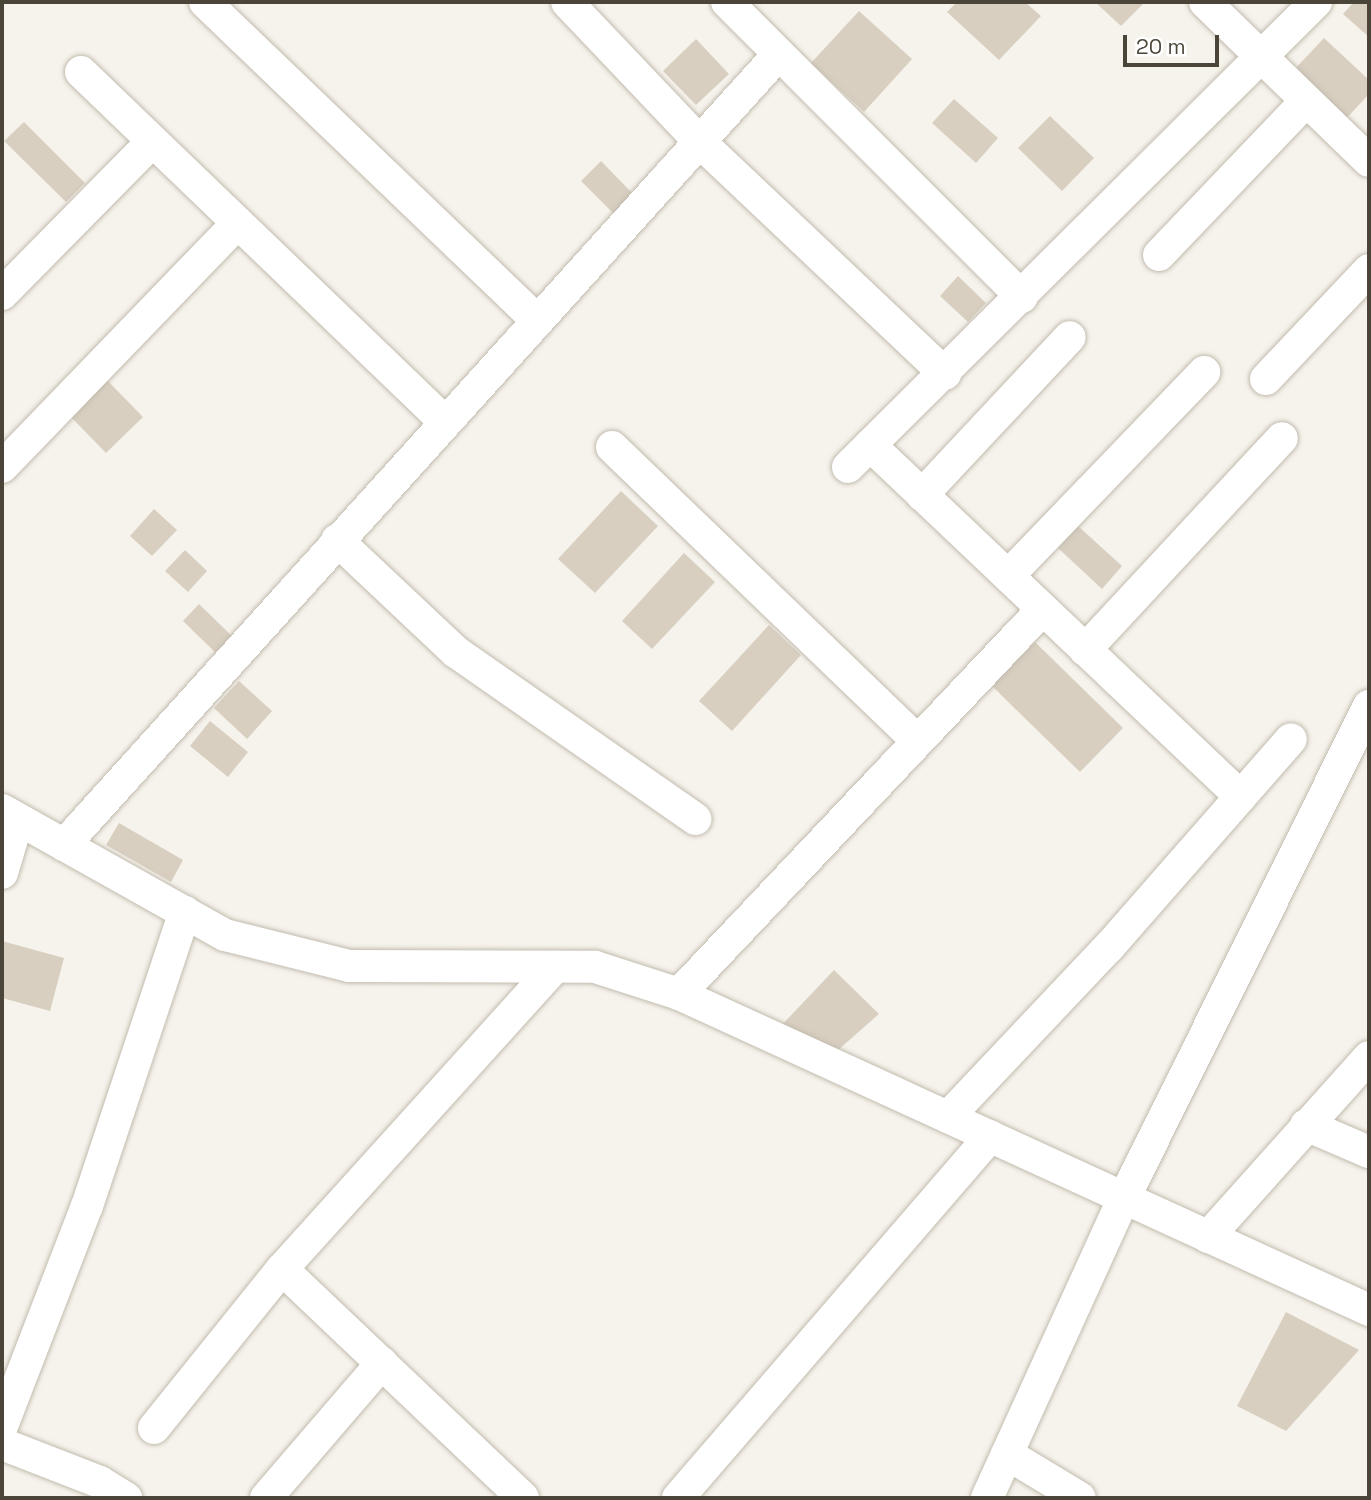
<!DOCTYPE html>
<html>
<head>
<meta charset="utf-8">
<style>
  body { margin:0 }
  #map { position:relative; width:1371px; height:1500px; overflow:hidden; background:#f6f3ec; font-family:"Space Grotesk",sans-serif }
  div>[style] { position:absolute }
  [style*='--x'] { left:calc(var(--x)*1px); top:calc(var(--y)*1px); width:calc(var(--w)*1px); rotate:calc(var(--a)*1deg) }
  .building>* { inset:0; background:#d8cfc1 }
  .roads { filter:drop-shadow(0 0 2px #c2bbae) drop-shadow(0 0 2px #c2bbae) }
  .minor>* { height:32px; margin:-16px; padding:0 16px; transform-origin:16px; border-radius:16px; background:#fff }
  span { translate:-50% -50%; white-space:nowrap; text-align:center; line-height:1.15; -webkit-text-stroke:5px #fff; paint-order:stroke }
  .frame { position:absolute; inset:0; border:4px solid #4b4439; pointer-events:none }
  .scale { position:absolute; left:1123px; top:35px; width:96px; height:32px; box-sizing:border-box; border:4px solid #4b4439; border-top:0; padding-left:9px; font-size:21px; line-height:24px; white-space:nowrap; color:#4b4439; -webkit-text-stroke:5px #fff; paint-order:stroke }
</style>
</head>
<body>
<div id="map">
  <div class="building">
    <i style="clip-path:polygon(957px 2px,1025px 2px,1041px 16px,999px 60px,947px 12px)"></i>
    <i style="clip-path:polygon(1095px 2px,1145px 2px,1121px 26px)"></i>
    <i style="clip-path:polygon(1354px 2px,1369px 2px,1369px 37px,1343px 14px)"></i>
    <i style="clip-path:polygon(859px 11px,912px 59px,864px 112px,811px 63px)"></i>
    <i style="clip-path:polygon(1324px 38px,1369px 80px,1369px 94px,1345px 120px,1293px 71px)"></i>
    <i style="clip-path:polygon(696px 39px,729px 74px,696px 105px,663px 71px)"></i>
    <i style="clip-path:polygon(954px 99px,998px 138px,976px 163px,932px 123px)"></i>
    <i style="clip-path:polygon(1050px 116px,1094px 158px,1062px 191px,1018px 148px)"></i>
    <i style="clip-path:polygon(24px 122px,85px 183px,66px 202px,4px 141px)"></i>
    <i style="clip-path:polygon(601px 161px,638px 199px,618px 218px,581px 181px)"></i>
    <i style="clip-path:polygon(958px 276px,986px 303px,968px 322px,940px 296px)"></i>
    <i style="clip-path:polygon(104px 377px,143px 417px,106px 453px,68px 414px)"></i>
    <i style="clip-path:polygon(621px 491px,658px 526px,595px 593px,558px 559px)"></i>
    <i style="clip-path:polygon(154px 509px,177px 530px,152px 556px,130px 536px)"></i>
    <i style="clip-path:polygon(1078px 526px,1122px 566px,1102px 589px,1058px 548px)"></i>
    <i style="clip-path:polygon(185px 550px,207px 571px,188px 592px,165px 571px)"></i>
    <i style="clip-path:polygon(684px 553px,715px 582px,652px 649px,622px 621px)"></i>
    <i style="clip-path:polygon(199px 604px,236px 640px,220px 657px,183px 621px)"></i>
    <i style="clip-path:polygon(769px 625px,801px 655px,732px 731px,699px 701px)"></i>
    <i style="clip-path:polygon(1035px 642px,1123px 728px,1080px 772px,992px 686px)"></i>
    <i style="clip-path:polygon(239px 681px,272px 711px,247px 739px,214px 708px)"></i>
    <i style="clip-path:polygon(210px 721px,248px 752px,228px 777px,190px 746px)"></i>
    <i style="clip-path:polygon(119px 823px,183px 860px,171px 882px,106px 845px)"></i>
    <i style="clip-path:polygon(2px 941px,64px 958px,50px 1011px,2px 998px)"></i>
    <i style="clip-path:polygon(834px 970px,879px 1014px,829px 1058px,778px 1029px)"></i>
    <i style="clip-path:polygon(1286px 1312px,1359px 1350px,1286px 1431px,1237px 1406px)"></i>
  </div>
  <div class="roads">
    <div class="minor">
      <i style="--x:205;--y:2;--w:461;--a:43.8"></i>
      <i style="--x:567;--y:2;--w:195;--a:46.5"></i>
      <i style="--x:701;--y:143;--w:336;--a:43.4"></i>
      <i style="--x:727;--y:2;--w:417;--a:45"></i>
      <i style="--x:1205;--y:2;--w:228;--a:44.1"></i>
      <i style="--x:81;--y:72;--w:505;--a:43.88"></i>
      <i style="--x:1159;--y:255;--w:213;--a:-46.3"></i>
      <i style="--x:2;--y:294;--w:212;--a:-45.4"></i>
      <i style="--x:1266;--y:379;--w:150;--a:-46.6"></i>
      <i style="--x:870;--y:445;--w:511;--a:43.49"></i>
      <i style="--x:612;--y:447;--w:424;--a:43.9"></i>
      <i style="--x:2;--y:467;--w:337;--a:-46"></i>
      <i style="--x:848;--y:467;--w:660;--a:-44.82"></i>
      <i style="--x:922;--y:495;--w:216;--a:-46.9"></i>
      <i style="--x:337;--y:540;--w:163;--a:43.3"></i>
      <i style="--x:456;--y:652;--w:292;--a:34.9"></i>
      <i style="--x:1008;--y:576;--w:283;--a:-46.1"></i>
      <i style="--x:1085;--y:650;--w:289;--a:-47.1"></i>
      <i style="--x:2;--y:810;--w:256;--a:29.3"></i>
      <i style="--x:225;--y:935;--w:128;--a:14"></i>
      <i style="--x:349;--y:966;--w:246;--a:0.2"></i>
      <i style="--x:595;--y:967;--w:88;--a:17.8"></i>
      <i style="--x:679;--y:994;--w:759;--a:24.61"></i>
      <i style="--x:64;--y:845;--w:1066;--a:-47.89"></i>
      <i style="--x:2;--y:873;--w:56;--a:-73.5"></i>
      <i style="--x:679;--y:994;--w:530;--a:-46.61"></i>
      <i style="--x:948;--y:1117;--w:234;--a:-46.6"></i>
      <i style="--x:1109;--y:947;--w:276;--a:-48.8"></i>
      <i style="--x:1306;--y:1125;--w:69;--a:23.2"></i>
      <i style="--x:1208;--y:1237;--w:241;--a:-48.2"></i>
      <i style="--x:282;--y:1269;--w:332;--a:43.5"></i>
      <i style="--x:2;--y:1426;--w:236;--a:-68.9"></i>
      <i style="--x:87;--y:1206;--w:310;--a:-71.6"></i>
      <i style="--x:154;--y:1428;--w:204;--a:-51.2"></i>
      <i style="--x:282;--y:1269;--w:407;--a:-47.9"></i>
      <i style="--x:2;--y:1444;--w:105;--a:21.2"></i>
      <i style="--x:100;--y:1482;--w:31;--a:32"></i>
      <i style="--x:1007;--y:1454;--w:85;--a:31.1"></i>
      <i style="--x:266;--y:1498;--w:178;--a:-49.3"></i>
      <i style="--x:678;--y:1498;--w:478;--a:-49.2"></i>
      <i style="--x:987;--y:1498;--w:330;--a:-65.5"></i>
      <i style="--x:1124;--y:1198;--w:550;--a:-63.53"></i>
    </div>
  </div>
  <div class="frame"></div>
  <div class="scale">20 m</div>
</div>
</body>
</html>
